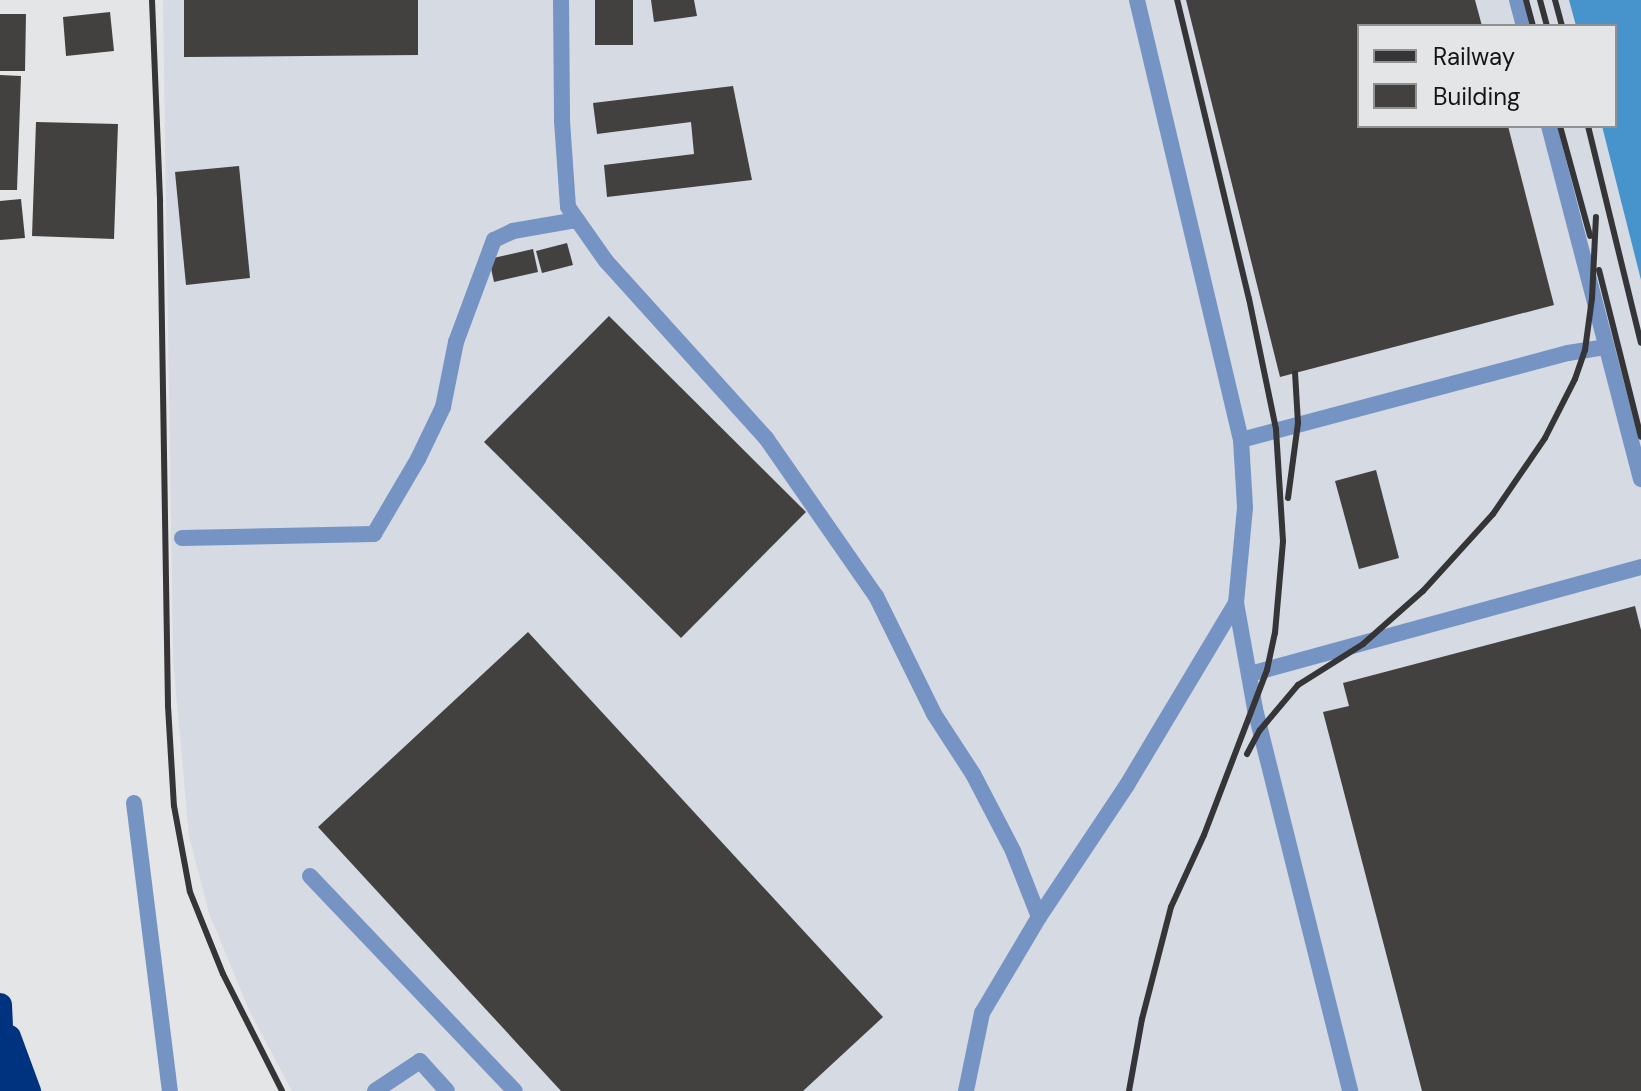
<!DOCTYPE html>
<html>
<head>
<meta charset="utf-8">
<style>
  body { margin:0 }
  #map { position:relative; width:1641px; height:1091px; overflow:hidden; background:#e4e5e7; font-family:"DM Sans",sans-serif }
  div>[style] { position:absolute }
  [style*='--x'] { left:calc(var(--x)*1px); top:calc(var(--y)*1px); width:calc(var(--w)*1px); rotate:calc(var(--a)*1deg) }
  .built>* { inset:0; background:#d5dae3 }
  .water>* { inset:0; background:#4793cc }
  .building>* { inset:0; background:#434040 }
  .lane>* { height:16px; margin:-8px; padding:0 8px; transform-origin:8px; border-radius:8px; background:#7694c3 }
  .highway>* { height:24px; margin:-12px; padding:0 12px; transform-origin:12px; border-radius:12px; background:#00337f }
  .rail>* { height:6px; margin:-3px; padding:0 3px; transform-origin:3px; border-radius:3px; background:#353537 }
  .highway-bridge>* { height:24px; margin:-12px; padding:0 12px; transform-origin:12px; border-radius:12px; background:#00337f }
  span { translate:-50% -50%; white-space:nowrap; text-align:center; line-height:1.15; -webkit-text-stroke:8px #e4e5e7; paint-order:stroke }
  .legend { position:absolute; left:1357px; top:24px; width:260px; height:104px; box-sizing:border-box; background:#e4e5e7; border:2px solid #919193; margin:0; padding:10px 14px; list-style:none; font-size:24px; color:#141415 }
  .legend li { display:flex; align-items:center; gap:16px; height:40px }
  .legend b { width:40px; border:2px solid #919193 }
</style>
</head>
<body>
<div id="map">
  <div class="built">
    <i style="clip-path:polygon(163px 0,1569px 0,1576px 26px,1359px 26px,1359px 126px,1602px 126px,1641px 280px,1641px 1091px,292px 1091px,249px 1010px,209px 913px,189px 836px,173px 659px)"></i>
  </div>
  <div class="water">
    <i style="clip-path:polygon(1569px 0,1641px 0,1641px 280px,1602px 126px,1615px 126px,1615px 26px,1576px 26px)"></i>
  </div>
  <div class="building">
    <i style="clip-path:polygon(184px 0,418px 0,418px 55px,184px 57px)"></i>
    <i style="clip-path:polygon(595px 0,633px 0,633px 45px,595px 45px)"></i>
    <i style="clip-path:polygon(651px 0,694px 0,697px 16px,654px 22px)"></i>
    <i style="clip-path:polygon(1186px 0,1475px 0,1482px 26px,1359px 26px,1359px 126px,1508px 126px,1554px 305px,1280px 377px)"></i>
    <i style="clip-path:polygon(110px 12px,114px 51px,66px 56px,63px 17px)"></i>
    <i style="clip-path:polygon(0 14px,26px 14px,25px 71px,0 71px)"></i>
    <i style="clip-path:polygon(0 75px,21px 76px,17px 190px,0 190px)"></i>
    <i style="clip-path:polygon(733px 86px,752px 180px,607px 197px,604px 165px,694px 154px,691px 122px,597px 134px,593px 103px)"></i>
    <i style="clip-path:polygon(36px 122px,118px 124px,114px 239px,32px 236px)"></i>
    <i style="clip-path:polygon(239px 166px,250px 278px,186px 285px,175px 172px)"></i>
    <i style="clip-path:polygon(21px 199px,25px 238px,0 240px,0 201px)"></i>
    <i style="clip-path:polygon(567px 243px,573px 265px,542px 273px,536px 251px)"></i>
    <i style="clip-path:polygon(533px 249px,538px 272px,494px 282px,489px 259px)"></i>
    <i style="clip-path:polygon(609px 316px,806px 512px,681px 638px,484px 442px)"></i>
    <i style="clip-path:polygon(1376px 470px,1399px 558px,1359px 569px,1335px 481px)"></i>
    <i style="clip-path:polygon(1635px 606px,1641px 630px,1641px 1091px,1422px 1091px,1323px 712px,1349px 706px,1343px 683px)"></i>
    <i style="clip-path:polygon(528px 632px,883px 1017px,803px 1091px,561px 1091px,318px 827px)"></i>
  </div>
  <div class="lane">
    <i style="--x:561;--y:0;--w:121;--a:89.5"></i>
    <i style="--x:562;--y:121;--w:86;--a:86"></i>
    <i style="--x:568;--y:207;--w:66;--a:54.9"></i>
    <i style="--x:606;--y:261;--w:239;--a:47.9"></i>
    <i style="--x:766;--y:438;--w:193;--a:55.2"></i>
    <i style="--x:876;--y:596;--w:131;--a:63.8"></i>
    <i style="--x:934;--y:714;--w:72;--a:57"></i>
    <i style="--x:973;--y:774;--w:87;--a:62.5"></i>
    <i style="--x:1013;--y:851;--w:71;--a:68.5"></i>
    <i style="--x:1517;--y:0;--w:27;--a:75"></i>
    <i style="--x:1549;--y:126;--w:365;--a:75.4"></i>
    <i style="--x:1241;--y:440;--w:338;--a:-14.9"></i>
    <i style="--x:1568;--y:353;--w:39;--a:-9"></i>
    <i style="--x:182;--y:538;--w:192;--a:-1.2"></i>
    <i style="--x:374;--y:534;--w:87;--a:-59.6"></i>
    <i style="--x:418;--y:459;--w:58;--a:-64.3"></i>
    <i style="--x:443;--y:407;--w:66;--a:-78.7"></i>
    <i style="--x:456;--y:342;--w:109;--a:-69.6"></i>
    <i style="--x:494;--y:240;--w:21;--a:-25"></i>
    <i style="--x:513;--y:231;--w:65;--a:-9.8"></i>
    <i style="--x:1236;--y:603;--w:108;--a:79.8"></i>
    <i style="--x:1255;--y:709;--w:394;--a:76"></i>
    <i style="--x:1250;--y:674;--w:405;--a:-15.3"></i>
    <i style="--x:134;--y:803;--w:290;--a:82.9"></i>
    <i style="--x:310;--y:876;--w:297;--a:46.4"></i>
    <i style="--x:375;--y:1091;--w:54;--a:-33.7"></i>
    <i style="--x:420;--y:1061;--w:40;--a:48"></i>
    <i style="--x:966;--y:1091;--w:80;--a:-78.4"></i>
    <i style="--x:982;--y:1013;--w:112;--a:-59.3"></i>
    <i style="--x:1039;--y:917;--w:159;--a:-56.3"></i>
    <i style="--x:1127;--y:785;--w:212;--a:-59.1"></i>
    <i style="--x:1236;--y:603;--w:96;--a:-84.6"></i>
    <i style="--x:1245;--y:507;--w:67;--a:-93.4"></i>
    <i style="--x:1241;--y:440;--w:452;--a:-103.3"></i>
  </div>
  <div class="highway">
    <i style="--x:0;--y:1005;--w:85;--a:87.3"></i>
    <i style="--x:9;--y:1037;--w:58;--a:69.7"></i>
  </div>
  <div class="rail">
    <i style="--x:152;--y:0;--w:202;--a:87.7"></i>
    <i style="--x:160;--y:202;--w:504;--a:89.09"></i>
    <i style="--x:168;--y:706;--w:100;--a:86.6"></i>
    <i style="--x:174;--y:806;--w:87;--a:79.5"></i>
    <i style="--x:190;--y:892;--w:88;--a:68.1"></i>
    <i style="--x:223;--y:974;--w:131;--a:63.2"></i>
    <i style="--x:1526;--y:0;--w:27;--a:75"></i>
    <i style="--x:1540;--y:0;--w:27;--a:75"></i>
    <i style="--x:1555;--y:0;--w:27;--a:75"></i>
    <i style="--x:1560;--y:126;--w:114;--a:74.7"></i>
    <i style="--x:1588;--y:126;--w:223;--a:76.3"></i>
    <i style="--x:1599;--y:270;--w:172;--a:75.9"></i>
    <i style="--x:1288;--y:498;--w:76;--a:-82.4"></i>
    <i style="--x:1298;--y:423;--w:50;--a:-93.4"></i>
    <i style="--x:1247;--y:754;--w:27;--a:-62"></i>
    <i style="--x:1260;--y:730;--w:59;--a:-49.8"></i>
    <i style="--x:1298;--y:685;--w:77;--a:-32.2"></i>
    <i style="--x:1363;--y:644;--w:80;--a:-41.5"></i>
    <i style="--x:1423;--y:591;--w:104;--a:-47.7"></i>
    <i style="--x:1493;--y:514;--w:92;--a:-55.6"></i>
    <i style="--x:1545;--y:438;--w:66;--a:-63"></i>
    <i style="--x:1575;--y:379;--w:31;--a:-71"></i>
    <i style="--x:1585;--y:350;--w:52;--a:-82.3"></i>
    <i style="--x:1592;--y:298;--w:81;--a:-87.2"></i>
    <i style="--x:1129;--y:1091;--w:73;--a:-79.8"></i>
    <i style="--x:1142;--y:1019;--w:116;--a:-75.5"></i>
    <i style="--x:1171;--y:907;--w:79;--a:-65.4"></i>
    <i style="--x:1204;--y:835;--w:177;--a:-69.1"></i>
    <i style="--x:1267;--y:670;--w:38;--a:-78"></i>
    <i style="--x:1275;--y:633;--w:92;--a:-85"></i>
    <i style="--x:1283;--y:541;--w:112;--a:-93.6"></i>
    <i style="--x:1276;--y:429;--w:133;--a:-101.7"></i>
    <i style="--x:1249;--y:299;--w:308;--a:-103.5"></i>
  </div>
  <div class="highway-bridge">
    <i style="--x:0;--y:1068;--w:24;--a:78"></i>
  </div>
  <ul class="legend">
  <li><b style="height:10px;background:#353537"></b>Railway</li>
  <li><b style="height:22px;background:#434040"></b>Building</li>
  </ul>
</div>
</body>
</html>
